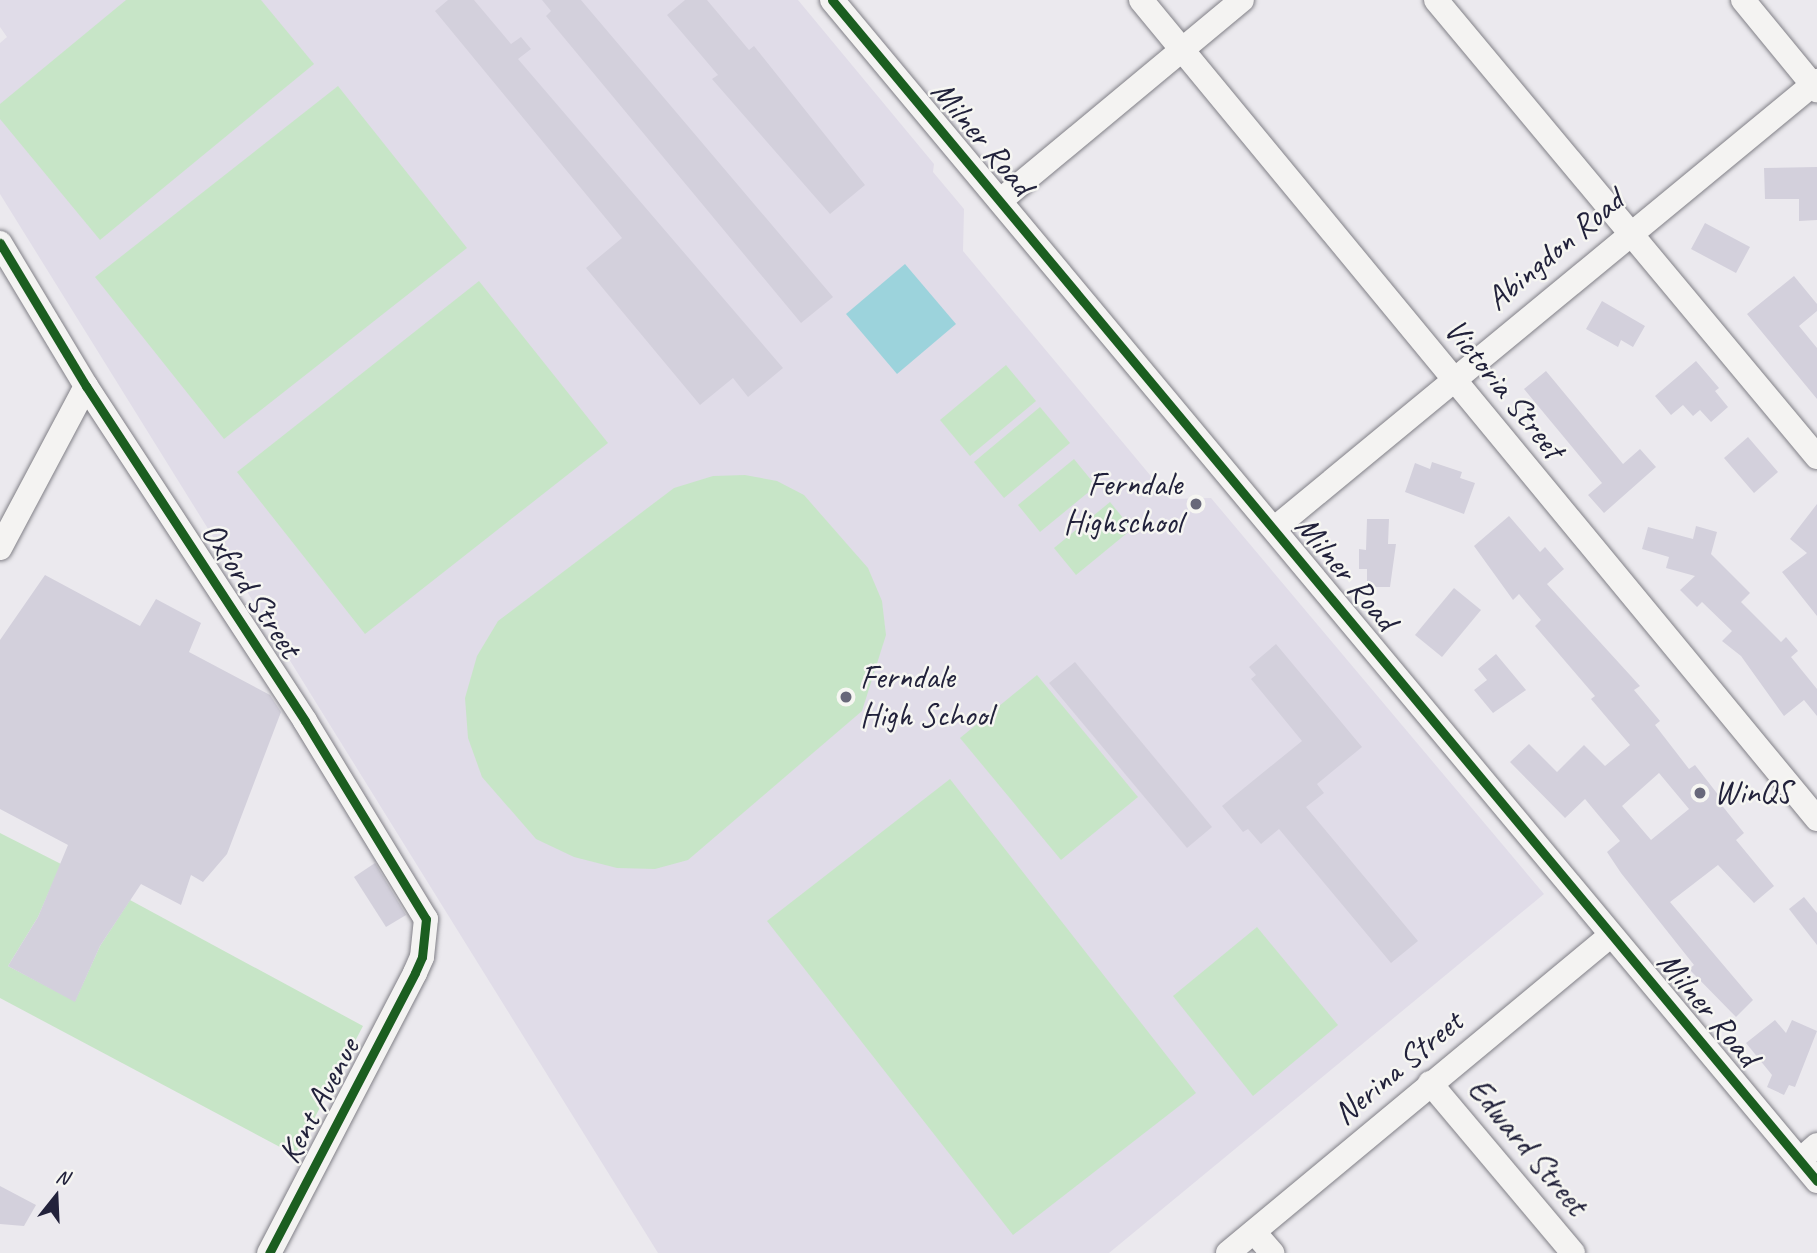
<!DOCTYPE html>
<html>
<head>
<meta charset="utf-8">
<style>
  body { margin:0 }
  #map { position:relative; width:1817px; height:1253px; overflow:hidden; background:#ebe9ee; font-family:Caveat,sans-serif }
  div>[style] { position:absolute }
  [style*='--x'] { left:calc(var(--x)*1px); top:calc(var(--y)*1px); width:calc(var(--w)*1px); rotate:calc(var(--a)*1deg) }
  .built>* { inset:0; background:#e0dce8 }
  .green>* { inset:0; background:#c7e5c7 }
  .water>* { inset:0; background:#9cd3dc }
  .building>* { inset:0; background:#d3d0dc }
  .roads { filter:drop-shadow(0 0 2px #818087) drop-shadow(0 0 2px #818087) }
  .street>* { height:24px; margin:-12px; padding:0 12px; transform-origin:12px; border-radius:12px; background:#f4f3f2 }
  .cycleway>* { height:9px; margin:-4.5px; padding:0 4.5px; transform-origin:4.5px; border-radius:4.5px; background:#1b5e20 }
  .dots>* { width:19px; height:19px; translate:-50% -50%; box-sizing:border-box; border:4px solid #f6f6f2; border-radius:50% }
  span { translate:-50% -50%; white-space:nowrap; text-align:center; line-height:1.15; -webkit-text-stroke:5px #f6f6f2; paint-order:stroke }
  .street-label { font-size:33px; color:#22223b }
  .poi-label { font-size:33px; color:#22223b }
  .right { translate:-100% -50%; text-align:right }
  .left { translate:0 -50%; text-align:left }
  .north { position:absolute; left:21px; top:1162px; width:70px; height:70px; -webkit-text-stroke:5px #f6f6f2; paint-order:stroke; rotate:18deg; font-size:19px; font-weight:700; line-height:28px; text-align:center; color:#22223b }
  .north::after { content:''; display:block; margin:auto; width:24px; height:32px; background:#22223b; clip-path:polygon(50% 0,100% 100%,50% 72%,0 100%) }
</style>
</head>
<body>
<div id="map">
  <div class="built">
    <i style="clip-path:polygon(0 0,798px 0,934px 164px,933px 172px,964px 209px,963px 251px,1170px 499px,1211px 498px,1544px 894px,1109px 1253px,658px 1253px,0 194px,0 43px,7px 37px,0 27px)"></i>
  </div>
  <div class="green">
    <i style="clip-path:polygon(126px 0,261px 0,314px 64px,100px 240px,0 119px,0 104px)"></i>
    <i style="clip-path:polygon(338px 86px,467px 248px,224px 439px,95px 277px)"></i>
    <i style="clip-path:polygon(479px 281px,608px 443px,365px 634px,237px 472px)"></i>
    <i style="clip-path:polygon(1006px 365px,1036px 401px,970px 456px,940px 420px)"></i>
    <i style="clip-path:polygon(1040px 407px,1070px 443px,1004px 498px,974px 462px)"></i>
    <i style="clip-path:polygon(1074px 459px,1096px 486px,1040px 532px,1018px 505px)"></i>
    <i style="clip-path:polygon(745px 475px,777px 481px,804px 495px,868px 568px,882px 601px,886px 635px,862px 711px,688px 860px,655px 869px,617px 868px,574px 857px,536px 839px,482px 777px,468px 738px,465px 698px,477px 656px,498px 621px,674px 488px,713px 476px)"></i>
    <i style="clip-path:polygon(1110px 502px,1132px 529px,1076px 575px,1054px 548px)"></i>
    <i style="clip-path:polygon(1037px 675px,1138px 797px,1061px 860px,960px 738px)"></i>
    <i style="clip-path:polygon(950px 779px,1196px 1093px,1013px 1235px,767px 921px)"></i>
    <i style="clip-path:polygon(0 833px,61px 864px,38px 917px,8px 966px,75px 1001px,100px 946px,130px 900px,363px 1026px,295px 1155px,0 998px)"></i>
    <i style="clip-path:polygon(1257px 927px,1338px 1025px,1253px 1096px,1173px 996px)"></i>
  </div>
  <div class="water">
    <i style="clip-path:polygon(905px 264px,956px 324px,897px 374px,846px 314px)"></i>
  </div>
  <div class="building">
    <i style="clip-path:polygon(448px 0,474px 0,511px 44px,521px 37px,531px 49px,518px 59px,783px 368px,748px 397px,733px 378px,700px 405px,586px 268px,622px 238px,435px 11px)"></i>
    <i style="clip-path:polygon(542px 0,581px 0,833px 297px,801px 323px,546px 16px,551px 11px)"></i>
    <i style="clip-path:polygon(685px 0,707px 0,749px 50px,754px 46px,865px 185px,830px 214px,712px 79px,718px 75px,667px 15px)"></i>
    <i style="clip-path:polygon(1817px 167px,1817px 220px,1799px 221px,1799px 199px,1765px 199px,1764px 168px)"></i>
    <i style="clip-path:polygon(1705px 223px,1750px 247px,1736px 273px,1691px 249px)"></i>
    <i style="clip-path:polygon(1794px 276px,1817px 304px,1817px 311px,1799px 326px,1817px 348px,1817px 399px,1747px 314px)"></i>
    <i style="clip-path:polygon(1602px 301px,1645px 326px,1633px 347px,1621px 340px,1618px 347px,1586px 329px)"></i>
    <i style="clip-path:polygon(1696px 361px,1719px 388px,1715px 391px,1728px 407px,1711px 422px,1700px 410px,1693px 416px,1683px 405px,1671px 415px,1655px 396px)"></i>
    <i style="clip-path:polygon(1546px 371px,1623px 464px,1640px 449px,1656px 467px,1604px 513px,1588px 495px,1602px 483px,1524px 389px)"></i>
    <i style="clip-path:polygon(1748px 437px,1778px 472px,1754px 493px,1724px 458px)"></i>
    <i style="clip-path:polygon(1432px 462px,1462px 472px,1460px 478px,1475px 483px,1464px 514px,1405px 492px,1415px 463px,1430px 469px)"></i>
    <i style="clip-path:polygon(1817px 504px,1817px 616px,1782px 572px,1807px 553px,1790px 539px)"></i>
    <i style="clip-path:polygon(evenodd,1509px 516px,1540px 552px,1545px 547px,1564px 569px,1547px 584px,1640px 686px,1634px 690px,1660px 721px,1655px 725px,1689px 769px,1695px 765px,1723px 801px,1720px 803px,1744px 833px,1736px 840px,1774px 886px,1754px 903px,1718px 865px,1670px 902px,1753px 1000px,1736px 1017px,1689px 969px,1694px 965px,1621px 873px,1607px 852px,1620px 841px,1585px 799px,1565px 818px,1510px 762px,1529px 744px,1557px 772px,1584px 745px,1605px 766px,1630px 745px,1591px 699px,1595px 696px,1535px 626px,1541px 620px,1519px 594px,1513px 600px,1474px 546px,1509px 516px,1659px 773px,1689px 809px,1651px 840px,1622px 806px,1659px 773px)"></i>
    <i style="clip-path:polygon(1367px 519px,1389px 519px,1388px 544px,1396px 544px,1390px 587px,1367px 587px,1367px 569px,1359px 569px,1359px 549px,1366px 550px)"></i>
    <i style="clip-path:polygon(1696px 526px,1717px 532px,1711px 554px,1750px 593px,1741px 602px,1781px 642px,1786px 637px,1798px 651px,1791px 657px,1817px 689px,1817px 716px,1804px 700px,1784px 716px,1741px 656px,1722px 641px,1732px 631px,1702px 602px,1697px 607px,1680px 590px,1695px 576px,1666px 568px,1669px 557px,1642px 549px,1648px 527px,1693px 539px)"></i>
    <i style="clip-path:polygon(45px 575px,140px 626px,156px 599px,201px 623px,189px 652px,270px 695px,281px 712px,227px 854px,203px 882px,191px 875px,181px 905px,141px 884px,100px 946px,75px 1002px,8px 966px,38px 917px,68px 845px,0 809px,0 640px)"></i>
    <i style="clip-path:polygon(1454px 588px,1481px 610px,1442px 657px,1415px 635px)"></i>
    <i style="clip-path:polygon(1276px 644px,1362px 747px,1317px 784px,1324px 793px,1306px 807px,1418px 941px,1391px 963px,1279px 829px,1261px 844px,1248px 829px,1243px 832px,1222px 806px,1302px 741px,1251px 679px,1256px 675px,1249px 667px)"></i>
    <i style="clip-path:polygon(1496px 654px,1526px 690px,1493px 713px,1474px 690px,1487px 680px,1478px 669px)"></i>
    <i style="clip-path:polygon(1075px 662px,1212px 827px,1187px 848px,1049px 683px)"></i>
    <i style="clip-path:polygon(375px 863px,406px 915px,386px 927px,354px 877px)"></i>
    <i style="clip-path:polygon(1804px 897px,1817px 913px,1817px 945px,1789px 909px)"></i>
    <i style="clip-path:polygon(1775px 1020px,1786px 1033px,1792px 1020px,1817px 1031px,1795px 1087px,1789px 1085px,1784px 1095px,1767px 1087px,1772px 1075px,1746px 1043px)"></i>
    <i style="clip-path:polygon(0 1186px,36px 1205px,24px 1226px,0 1224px)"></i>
  </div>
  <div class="roads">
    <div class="street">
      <i style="--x:832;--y:0;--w:1538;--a:50.17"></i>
      <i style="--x:1141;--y:0;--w:1062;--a:50.46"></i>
      <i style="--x:1436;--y:0;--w:595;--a:50.18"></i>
      <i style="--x:1743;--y:0;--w:117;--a:50.6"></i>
      <i style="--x:1001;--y:200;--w:313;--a:-39.7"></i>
      <i style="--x:0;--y:243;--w:167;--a:59"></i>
      <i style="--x:86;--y:386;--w:400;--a:56.8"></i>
      <i style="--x:305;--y:721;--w:232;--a:58.6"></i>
      <i style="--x:426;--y:919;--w:38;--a:96"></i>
      <i style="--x:422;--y:957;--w:17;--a:114"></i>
      <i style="--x:415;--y:973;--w:316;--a:117.5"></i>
      <i style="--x:1275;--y:528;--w:703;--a:-39.51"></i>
      <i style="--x:0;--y:548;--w:183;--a:-62"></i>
      <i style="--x:1430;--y:1083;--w:222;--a:49.9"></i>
      <i style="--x:1800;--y:1160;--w:23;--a:-41"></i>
      <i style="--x:1254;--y:1232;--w:28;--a:49"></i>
      <i style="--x:1228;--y:1253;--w:498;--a:-39.7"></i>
    </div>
  </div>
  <div class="cycleway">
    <i style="--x:832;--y:0;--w:1538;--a:50.17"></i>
    <i style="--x:0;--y:243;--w:167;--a:59"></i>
    <i style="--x:86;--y:386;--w:400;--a:56.8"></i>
    <i style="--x:305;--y:721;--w:232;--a:58.6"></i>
    <i style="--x:426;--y:919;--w:38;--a:96"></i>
    <i style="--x:422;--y:957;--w:17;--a:114"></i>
    <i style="--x:415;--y:973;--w:316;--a:117.5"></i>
  </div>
  <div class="dots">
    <i style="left:1196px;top:504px;background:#68687a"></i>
    <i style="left:846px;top:697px;background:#68687a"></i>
    <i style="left:1700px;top:793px;background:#68687a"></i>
  </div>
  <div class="street-label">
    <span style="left:982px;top:138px;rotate:50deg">Milner Road</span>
    <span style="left:1555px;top:250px;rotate:-40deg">Abingdon Road</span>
    <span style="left:1504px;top:389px;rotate:51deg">Victoria Street</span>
    <span style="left:1346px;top:573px;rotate:50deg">Milner Road</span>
    <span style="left:251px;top:590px;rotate:57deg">Oxford Street</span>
    <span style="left:1708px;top:1009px;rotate:50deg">Milner Road</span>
    <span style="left:1398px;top:1068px;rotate:-40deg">Nerina Street</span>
    <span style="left:319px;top:1101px;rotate:-62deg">Kent Avenue</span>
    <span style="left:1527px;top:1147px;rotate:50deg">Edward Street</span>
  </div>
  <div class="poi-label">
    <span class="right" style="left:1182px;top:504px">Ferndale<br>Highschool</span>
    <span class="left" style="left:860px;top:697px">Ferndale<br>High School</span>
    <span class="left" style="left:1714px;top:793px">WinQS</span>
  </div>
  <div class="north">N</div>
</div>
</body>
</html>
